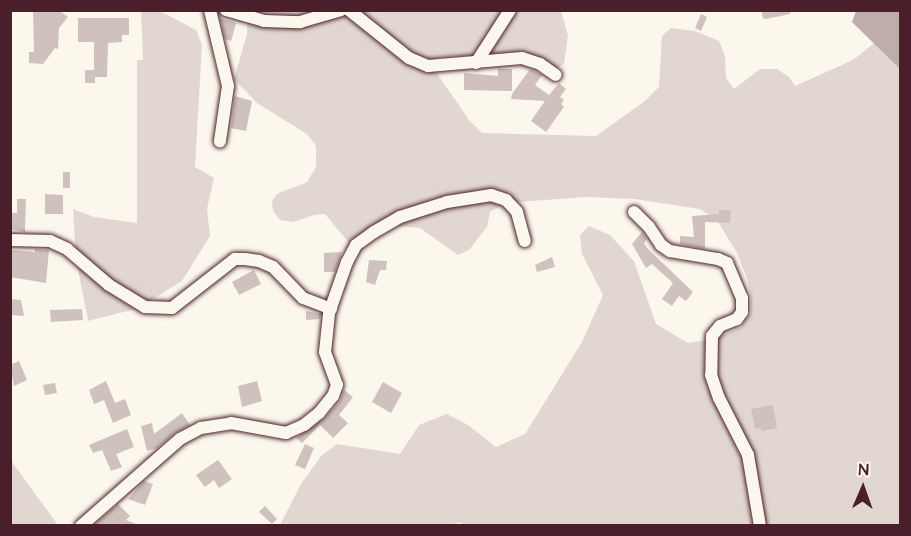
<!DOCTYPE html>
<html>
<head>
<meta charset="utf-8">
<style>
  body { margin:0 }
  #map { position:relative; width:911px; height:536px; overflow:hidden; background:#fbf7ec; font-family:"Architects Daughter",sans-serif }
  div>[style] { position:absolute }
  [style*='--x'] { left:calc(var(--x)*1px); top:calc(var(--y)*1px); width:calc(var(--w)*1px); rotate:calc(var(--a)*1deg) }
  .green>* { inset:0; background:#e2d7d0 }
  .water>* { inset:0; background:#bfadaa }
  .building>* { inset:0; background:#cfc2bc }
  .roads { filter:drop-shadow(0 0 2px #4a1f2b) drop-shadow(0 0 2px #4a1f2b) }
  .minor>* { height:12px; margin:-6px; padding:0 6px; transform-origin:6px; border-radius:6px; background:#fbf7ec }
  span { translate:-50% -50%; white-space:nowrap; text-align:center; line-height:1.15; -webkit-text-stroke:6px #fbf7ec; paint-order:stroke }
  .frame { position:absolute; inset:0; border:12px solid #4a1f2b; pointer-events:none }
  .north { position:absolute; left:833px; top:458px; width:60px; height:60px; -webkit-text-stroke:4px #fbf7ec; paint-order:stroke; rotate:2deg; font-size:16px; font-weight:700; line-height:24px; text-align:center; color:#4a1f2b }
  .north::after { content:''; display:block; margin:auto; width:21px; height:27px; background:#4a1f2b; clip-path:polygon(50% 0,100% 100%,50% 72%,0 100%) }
</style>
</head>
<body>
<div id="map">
  <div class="green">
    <i style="clip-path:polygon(358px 10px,561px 11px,568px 36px,564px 64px,551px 71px,506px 55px,437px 57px,434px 69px,469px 120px,482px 133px,596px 136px,645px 101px,659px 87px,662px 36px,671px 28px,695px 31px,719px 41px,725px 56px,726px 78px,734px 89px,760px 69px,777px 69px,789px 77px,795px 86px,853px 60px,882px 37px,900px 59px,900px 525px,462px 526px,460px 522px,451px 526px,280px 525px,301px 484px,321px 456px,337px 444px,400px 454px,419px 425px,447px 414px,468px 425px,496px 447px,525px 434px,582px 342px,603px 295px,582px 254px,580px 235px,589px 226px,610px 235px,634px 261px,656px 324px,688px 343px,714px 339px,741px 327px,751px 313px,751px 298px,747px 278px,737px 253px,717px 220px,700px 209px,634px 199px,586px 197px,505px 203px,490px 212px,487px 227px,469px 250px,458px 255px,420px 228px,397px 226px,383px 229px,359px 245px,349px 243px,325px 214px,314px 215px,293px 222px,280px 220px,273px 211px,272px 201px,277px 194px,307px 182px,316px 167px,316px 146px,307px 134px,257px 103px,234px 79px,247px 34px,248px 11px,339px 11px,343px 15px)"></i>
    <i style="clip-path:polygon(141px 11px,160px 11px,196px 30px,202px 45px,195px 167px,214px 178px,207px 209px,210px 236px,182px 281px,139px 308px,88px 321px,86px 321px,88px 320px,76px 260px,73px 209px,94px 217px,137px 223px,137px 60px,143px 60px)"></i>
    <i style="clip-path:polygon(10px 459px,36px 495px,58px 525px,11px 525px)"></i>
  </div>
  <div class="water">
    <i style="clip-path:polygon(856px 11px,900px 11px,900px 69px,852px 22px)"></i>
  </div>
  <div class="building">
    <i style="clip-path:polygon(33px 10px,60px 11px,68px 17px,59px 28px,58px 49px,55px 48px,43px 64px,29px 63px,29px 52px,34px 52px)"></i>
    <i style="clip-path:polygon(761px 10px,790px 10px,790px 14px,766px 19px,763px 18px)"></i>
    <i style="clip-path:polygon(701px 14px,707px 17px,701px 31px,695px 28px)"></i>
    <i style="clip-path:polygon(78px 18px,129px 18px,129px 35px,122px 35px,122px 42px,108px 43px,107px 77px,95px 77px,95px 83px,85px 83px,85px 70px,94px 70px,94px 42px,78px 42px)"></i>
    <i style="clip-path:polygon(220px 18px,236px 23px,231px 41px,225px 39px)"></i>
    <i style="clip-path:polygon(498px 69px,512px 69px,512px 91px,464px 90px,464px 73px,498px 76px)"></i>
    <i style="clip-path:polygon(530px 69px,542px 75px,535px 85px,549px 95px,559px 83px,566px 89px,560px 97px,564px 100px,561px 104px,564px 107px,546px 132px,531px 121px,545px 101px,511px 99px,512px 94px)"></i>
    <i style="clip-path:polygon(235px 96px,252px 101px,246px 131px,231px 128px,229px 144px)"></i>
    <i style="clip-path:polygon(63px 172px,70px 172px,70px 188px,63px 188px)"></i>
    <i style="clip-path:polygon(45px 194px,63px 195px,63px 214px,45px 214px)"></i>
    <i style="clip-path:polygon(17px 199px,26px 199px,25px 232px,10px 229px,10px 213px,17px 213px)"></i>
    <i style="clip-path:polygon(719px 210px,731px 210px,730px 223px,705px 222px,705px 249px,680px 244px,680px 236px,694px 237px,692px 216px,719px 214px)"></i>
    <i style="clip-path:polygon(642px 232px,647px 239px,644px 243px,647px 248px,693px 292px,686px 301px,679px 296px,672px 306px,662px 299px,673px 283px,652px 264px,646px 268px,632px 244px)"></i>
    <i style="clip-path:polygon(35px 249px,49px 250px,46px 283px,10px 277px,10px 253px,13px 250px,35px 252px)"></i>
    <i style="clip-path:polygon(342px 252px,335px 272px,324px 272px,324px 253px)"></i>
    <i style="clip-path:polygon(552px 257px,555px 267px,537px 272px,535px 265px)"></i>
    <i style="clip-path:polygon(369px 260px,387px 261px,386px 270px,380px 270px,375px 285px,366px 282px)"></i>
    <i style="clip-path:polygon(254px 270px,261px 284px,239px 295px,232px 282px)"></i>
    <i style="clip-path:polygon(10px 299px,21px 300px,24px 316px,10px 315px)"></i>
    <i style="clip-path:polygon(82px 309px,83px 320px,51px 322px,50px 310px)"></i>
    <i style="clip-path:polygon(306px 311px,321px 314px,320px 319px,306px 320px)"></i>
    <i style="clip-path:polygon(19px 361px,27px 380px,14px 386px,10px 365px)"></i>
    <i style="clip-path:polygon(106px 381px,115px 403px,125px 399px,131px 415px,113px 423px,104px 400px,94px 404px,89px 390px)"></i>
    <i style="clip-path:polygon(257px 381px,262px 401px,242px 407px,238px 386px)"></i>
    <i style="clip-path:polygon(383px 382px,402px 393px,391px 413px,372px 402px)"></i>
    <i style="clip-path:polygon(55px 383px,57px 393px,45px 395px,43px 385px)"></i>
    <i style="clip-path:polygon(344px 390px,353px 397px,339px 415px,348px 423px,333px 438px,320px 425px,302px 443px,296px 438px,325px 418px,340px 401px)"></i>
    <i style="clip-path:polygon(773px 405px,777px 428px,762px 431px,761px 428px,755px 429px,751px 409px)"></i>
    <i style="clip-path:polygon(182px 413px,190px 425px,175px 433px,157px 448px,147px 451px,141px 426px,152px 423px,154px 434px)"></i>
    <i style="clip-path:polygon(127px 429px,134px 447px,116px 454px,122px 467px,111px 471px,102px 450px,93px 453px,89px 445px)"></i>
    <i style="clip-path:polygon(305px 444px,314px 448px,305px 469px,295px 465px)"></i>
    <i style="clip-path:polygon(218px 460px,232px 479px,219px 488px,214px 480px,205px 487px,196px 475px)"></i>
    <i style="clip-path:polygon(144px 481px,153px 484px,145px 505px,128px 499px)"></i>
    <i style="clip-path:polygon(118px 504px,130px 516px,126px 520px,138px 525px,94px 525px)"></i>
    <i style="clip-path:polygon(265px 506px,277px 519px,272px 524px,259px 512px)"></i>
  </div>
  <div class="roads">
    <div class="minor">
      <i style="--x:210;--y:10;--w:78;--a:76.7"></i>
      <i style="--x:228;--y:86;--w:56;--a:98.3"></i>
      <i style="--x:226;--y:10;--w:40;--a:16"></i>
      <i style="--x:264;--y:21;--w:36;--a:2"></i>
      <i style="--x:300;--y:22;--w:43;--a:-16.3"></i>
      <i style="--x:349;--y:10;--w:77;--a:38.7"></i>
      <i style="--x:409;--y:58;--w:21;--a:23"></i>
      <i style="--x:428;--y:66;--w:94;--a:-4.9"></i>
      <i style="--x:522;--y:58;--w:19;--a:18"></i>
      <i style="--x:540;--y:64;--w:19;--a:35"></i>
      <i style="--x:476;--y:63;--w:63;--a:-57.3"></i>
      <i style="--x:634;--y:212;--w:21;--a:45"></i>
      <i style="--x:649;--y:227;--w:22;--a:56"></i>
      <i style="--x:661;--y:245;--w:11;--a:34"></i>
      <i style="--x:670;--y:251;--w:49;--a:9.5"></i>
      <i style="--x:718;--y:259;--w:10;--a:24"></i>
      <i style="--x:727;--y:263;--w:38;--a:67"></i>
      <i style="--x:742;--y:298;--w:14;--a:90"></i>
      <i style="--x:742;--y:312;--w:9;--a:126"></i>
      <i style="--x:737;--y:319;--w:18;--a:158"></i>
      <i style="--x:720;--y:326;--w:13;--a:129"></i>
      <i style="--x:712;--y:336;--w:39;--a:91"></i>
      <i style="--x:711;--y:375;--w:24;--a:71"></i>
      <i style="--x:719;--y:398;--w:64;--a:63"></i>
      <i style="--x:748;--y:455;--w:72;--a:80.4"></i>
      <i style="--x:10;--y:240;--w:40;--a:1.4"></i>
      <i style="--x:50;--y:241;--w:19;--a:25"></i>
      <i style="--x:67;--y:249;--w:55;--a:40.6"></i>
      <i style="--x:109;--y:285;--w:42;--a:31.4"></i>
      <i style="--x:145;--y:307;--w:27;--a:2"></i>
      <i style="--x:172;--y:308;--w:80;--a:-37.9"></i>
      <i style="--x:235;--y:259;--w:10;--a:0"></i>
      <i style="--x:245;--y:259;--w:14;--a:8"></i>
      <i style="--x:259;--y:261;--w:15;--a:23"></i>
      <i style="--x:273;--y:267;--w:43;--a:45.9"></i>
      <i style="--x:303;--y:298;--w:30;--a:21"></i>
      <i style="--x:81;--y:526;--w:132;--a:-41.3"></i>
      <i style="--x:180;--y:439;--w:24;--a:-28"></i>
      <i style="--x:201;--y:428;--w:30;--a:-9"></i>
      <i style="--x:231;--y:423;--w:56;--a:10.3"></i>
      <i style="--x:286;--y:433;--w:20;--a:-24"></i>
      <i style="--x:304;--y:425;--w:19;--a:-39"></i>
      <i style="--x:319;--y:413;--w:22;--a:-51"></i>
      <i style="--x:333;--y:396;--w:12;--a:-70"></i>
      <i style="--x:337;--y:385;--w:35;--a:-110"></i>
      <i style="--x:325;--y:352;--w:39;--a:-84"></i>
      <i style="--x:329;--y:313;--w:54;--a:-70.6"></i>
      <i style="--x:347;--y:262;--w:19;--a:-62"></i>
      <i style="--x:356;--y:245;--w:22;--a:-36"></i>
      <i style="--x:374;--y:232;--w:30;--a:-30"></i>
      <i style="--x:400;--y:217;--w:49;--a:-17.7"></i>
      <i style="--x:447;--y:202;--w:45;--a:-9"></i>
      <i style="--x:491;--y:195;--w:16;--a:18"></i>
      <i style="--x:506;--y:200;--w:16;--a:47"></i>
      <i style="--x:517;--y:212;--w:30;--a:75"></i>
    </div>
  </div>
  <div class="frame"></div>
  <div class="north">N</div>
</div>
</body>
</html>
